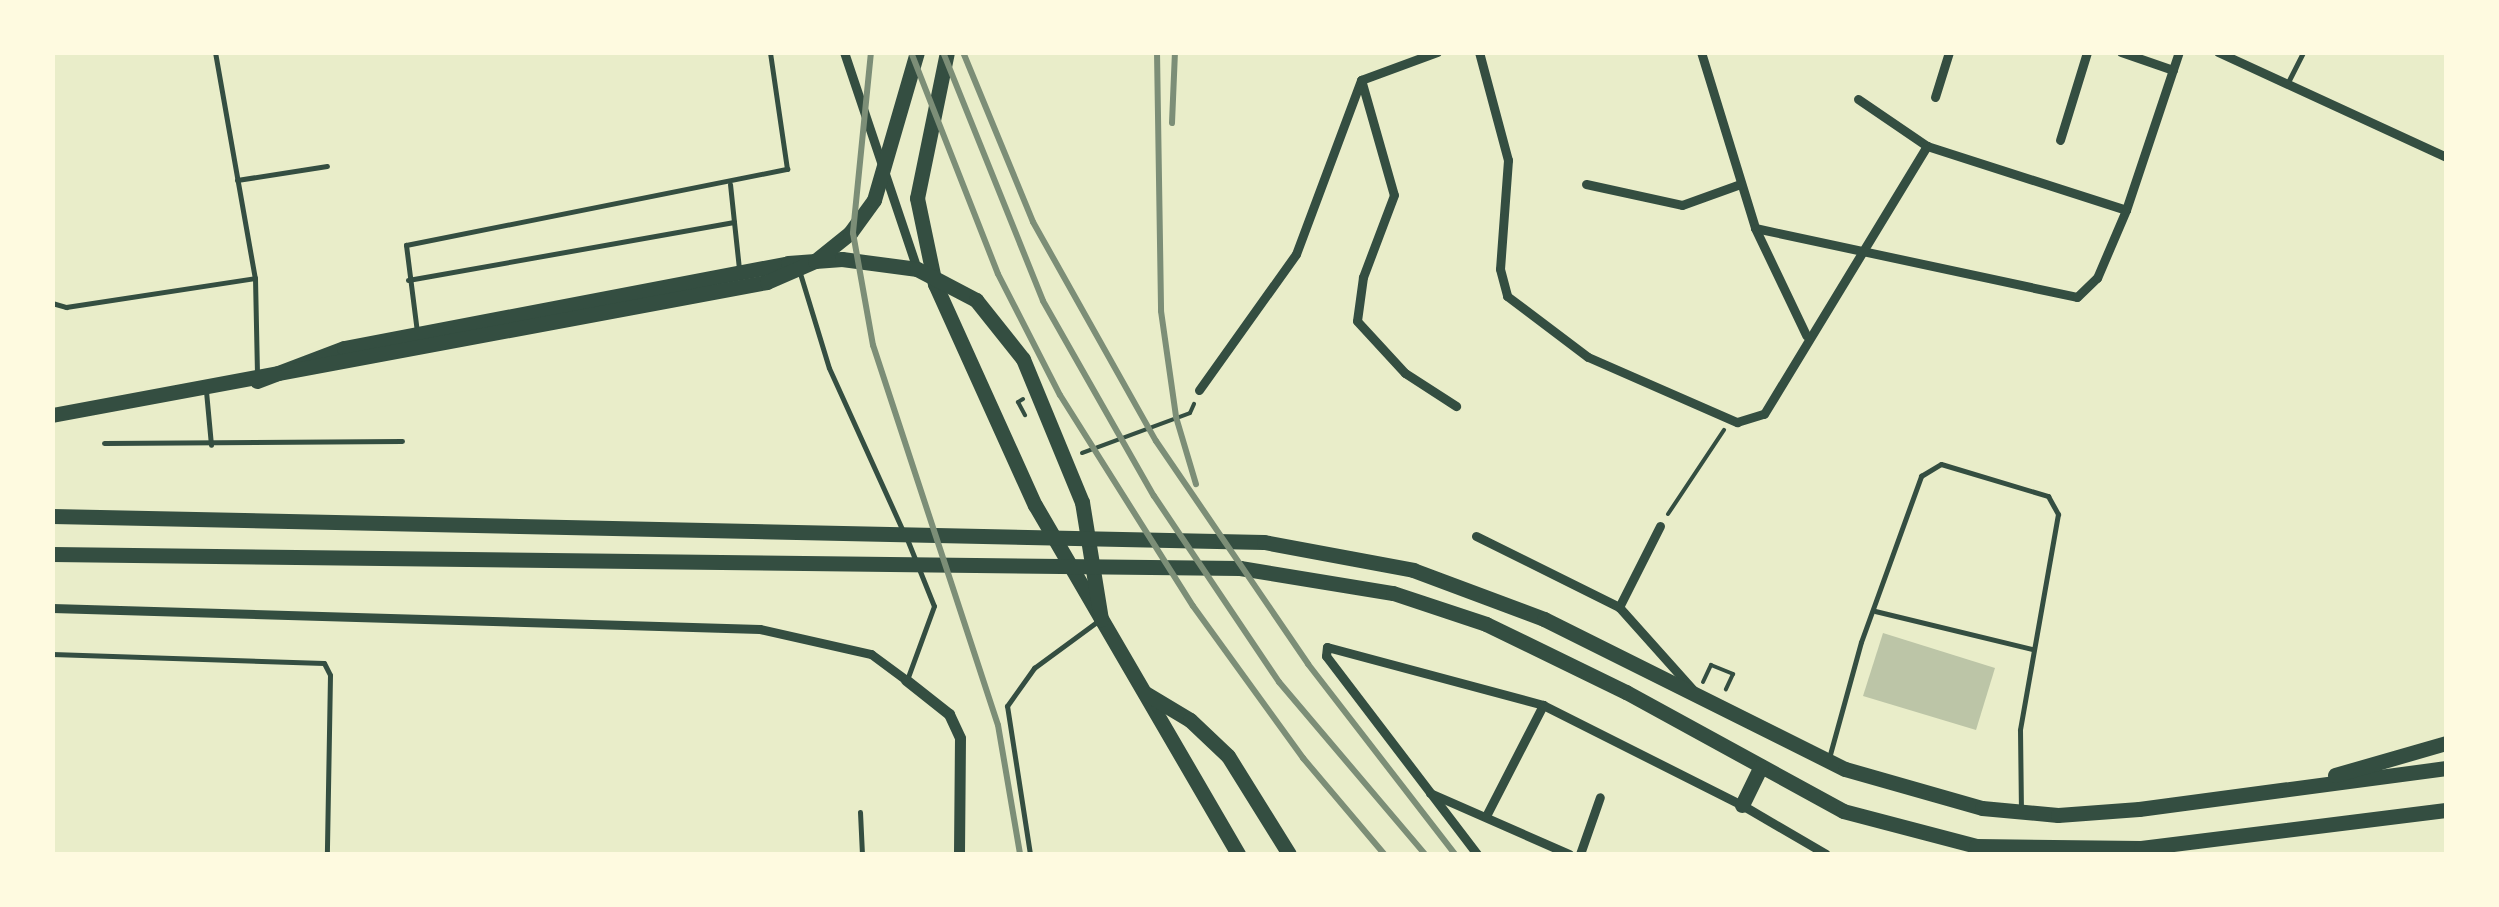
<!DOCTYPE html>
<html>
<head>
<meta charset="utf-8">
<style>
  body { margin:0 }
  #map { position:relative; width:2499px; height:907px; overflow:hidden; background:#e9edc9; font-family:"Crimson Pro",serif }
  div>[style] { position:absolute }
  [style*='--x'] { left:calc(var(--x)*1px); top:calc(var(--y)*1px); width:calc(var(--w)*1px); rotate:calc(var(--a)*1deg) }
  .building>* { inset:0; background:#bcc5a7 }
  .path>* { height:4px; margin:-2px; padding:0 2px; transform-origin:2px; border-radius:2px; background:#344e41 }
  .service>* { height:5px; margin:-2.5px; padding:0 2.5px; transform-origin:2.5px; border-radius:2.5px; background:#344e41 }
  .minor>* { height:9px; margin:-4.5px; padding:0 4.5px; transform-origin:4.5px; border-radius:4.5px; background:#344e41 }
  .tertiary>* { height:11px; margin:-5.5px; padding:0 5.5px; transform-origin:5.5px; border-radius:5.5px; background:#344e41 }
  .trunk>* { height:15px; margin:-7.5px; padding:0 7.5px; transform-origin:7.5px; border-radius:7.5px; background:#344e41 }
  .rail>* { height:6px; margin:-3px; padding:0 3px; transform-origin:3px; border-radius:3px; background:#7c8e77 }
  span { translate:-50% -50%; white-space:nowrap; text-align:center; line-height:1.15; -webkit-text-stroke:10px #fefae0; paint-order:stroke }
  .frame { position:absolute; inset:0; border:55px solid #fefae0; pointer-events:none }
</style>
</head>
<body>
<div id="map">
  <div class="building">
    <i style="clip-path:polygon(1883px 633px,1995px 668px,1976px 730px,1863px 696px)"></i>
  </div>
  <div class="path">
    <i style="--x:1023;--y:399;--w:6;--a:149"></i>
    <i style="--x:1018;--y:402;--w:15;--a:62"></i>
    <i style="--x:1082;--y:453;--w:115;--a:-20.3"></i>
    <i style="--x:1190;--y:413;--w:10;--a:-66"></i>
    <i style="--x:1668;--y:514;--w:101;--a:-56.3"></i>
    <i style="--x:1703;--y:682;--w:19;--a:-65"></i>
    <i style="--x:1711;--y:665;--w:24;--a:22"></i>
    <i style="--x:1733;--y:674;--w:17;--a:115"></i>
  </div>
  <div class="service">
    <i style="--x:215;--y:52;--w:230;--a:80"></i>
    <i style="--x:255;--y:278;--w:98;--a:88.8"></i>
    <i style="--x:2287;--y:84;--w:36;--a:-63"></i>
    <i style="--x:237;--y:180;--w:91;--a:-8.8"></i>
    <i style="--x:734;--y:222;--w:47;--a:83.9"></i>
    <i style="--x:799;--y:270;--w:102;--a:73"></i>
    <i style="--x:829;--y:368;--w:177;--a:65.6"></i>
    <i style="--x:408;--y:280;--w:331;--a:-10.1"></i>
    <i style="--x:734;--y:222;--w:38;--a:-96"></i>
    <i style="--x:52;--y:303;--w:15;--a:16"></i>
    <i style="--x:66;--y:307;--w:191;--a:-8.7"></i>
    <i style="--x:417;--y:332;--w:88;--a:-97.2"></i>
    <i style="--x:406;--y:245;--w:389;--a:-11.3"></i>
    <i style="--x:787;--y:169;--w:118;--a:-98.3"></i>
    <i style="--x:206;--y:391;--w:54;--a:84.7"></i>
    <i style="--x:104;--y:443;--w:298;--a:-0.4"></i>
    <i style="--x:907;--y:539;--w:72;--a:68.1"></i>
    <i style="--x:934;--y:606;--w:76;--a:110.1"></i>
    <i style="--x:1875;--y:611;--w:162;--a:13.6"></i>
    <i style="--x:52;--y:654;--w:272;--a:1.9"></i>
    <i style="--x:324;--y:663;--w:13;--a:63"></i>
    <i style="--x:330;--y:675;--w:179;--a:91"></i>
    <i style="--x:1829;--y:758;--w:120;--a:-74.6"></i>
    <i style="--x:1861;--y:642;--w:177;--a:-70.1"></i>
    <i style="--x:1921;--y:476;--w:23;--a:-31"></i>
    <i style="--x:1941;--y:464;--w:112;--a:16.7"></i>
    <i style="--x:2048;--y:496;--w:21;--a:61"></i>
    <i style="--x:2058;--y:514;--w:219;--a:100"></i>
    <i style="--x:2020;--y:730;--w:77;--a:89.3"></i>
    <i style="--x:860;--y:812;--w:42;--a:87.3"></i>
    <i style="--x:1030;--y:854;--w:150;--a:-98.8"></i>
    <i style="--x:1007;--y:706;--w:47;--a:-54.6"></i>
    <i style="--x:1034;--y:668;--w:79;--a:-36.3"></i>
  </div>
  <div class="minor">
    <i style="--x:844;--y:52;--w:229;--a:71.4"></i>
    <i style="--x:1479;--y:52;--w:112;--a:75"></i>
    <i style="--x:1508;--y:160;--w:109;--a:94.2"></i>
    <i style="--x:1500;--y:269;--w:28;--a:75"></i>
    <i style="--x:1507;--y:296;--w:101;--a:37"></i>
    <i style="--x:1588;--y:357;--w:163;--a:23.6"></i>
    <i style="--x:1737;--y:422;--w:28;--a:-17"></i>
    <i style="--x:1764;--y:414;--w:314;--a:-58.7"></i>
    <i style="--x:1701;--y:52;--w:184;--a:72.9"></i>
    <i style="--x:1755;--y:228;--w:119;--a:64.5"></i>
    <i style="--x:2121;--y:52;--w:55;--a:19.1"></i>
    <i style="--x:2218;--y:52;--w:251;--a:24.7"></i>
    <i style="--x:1362;--y:83;--w:116;--a:74.1"></i>
    <i style="--x:1394;--y:195;--w:88;--a:110.7"></i>
    <i style="--x:1363;--y:277;--w:44;--a:97.8"></i>
    <i style="--x:1357;--y:321;--w:71;--a:47.3"></i>
    <i style="--x:1405;--y:373;--w:61;--a:32.9"></i>
    <i style="--x:1935;--y:97;--w:47;--a:-72.7"></i>
    <i style="--x:1858;--y:99;--w:83;--a:34.3"></i>
    <i style="--x:2060;--y:140;--w:92;--a:-72.9"></i>
    <i style="--x:1927;--y:146;--w:209;--a:17.8"></i>
    <i style="--x:1586;--y:184;--w:98;--a:12.3"></i>
    <i style="--x:1682;--y:205;--w:62;--a:-19.9"></i>
    <i style="--x:1755;--y:228;--w:329;--a:12.1"></i>
    <i style="--x:2077;--y:297;--w:28;--a:-44"></i>
    <i style="--x:2097;--y:278;--w:74;--a:-66.9"></i>
    <i style="--x:2126;--y:210;--w:167;--a:-71.5"></i>
    <i style="--x:1199;--y:390;--w:167;--a:-54.5"></i>
    <i style="--x:1296;--y:254;--w:186;--a:-69.5"></i>
    <i style="--x:1361;--y:80;--w:81;--a:-20.2"></i>
    <i style="--x:1660;--y:526;--w:91;--a:116.8"></i>
    <i style="--x:1619;--y:607;--w:115;--a:48.2"></i>
    <i style="--x:1476;--y:536;--w:160;--a:26.4"></i>
    <i style="--x:52;--y:608;--w:708;--a:1.7"></i>
    <i style="--x:760;--y:629;--w:114;--a:12.7"></i>
    <i style="--x:871;--y:654;--w:44;--a:36.6"></i>
    <i style="--x:1430;--y:793;--w:152;--a:23.7"></i>
    <i style="--x:1486;--y:816;--w:125;--a:-62.8"></i>
    <i style="--x:1477;--y:854;--w:249;--a:-127.3"></i>
    <i style="--x:1326;--y:656;--w:9;--a:-84"></i>
    <i style="--x:1327;--y:647;--w:224;--a:15"></i>
    <i style="--x:1543;--y:705;--w:223;--a:26.7"></i>
    <i style="--x:1742;--y:805;--w:97;--a:30.3"></i>
    <i style="--x:1580;--y:854;--w:60;--a:-70.7"></i>
  </div>
  <div class="tertiary">
    <i style="--x:906;--y:680;--w:55;--a:38.3"></i>
    <i style="--x:949;--y:714;--w:26;--a:65"></i>
    <i style="--x:960;--y:738;--w:116;--a:90.5"></i>
  </div>
  <div class="trunk">
    <i style="--x:947;--y:52;--w:149;--a:101.6"></i>
    <i style="--x:917;--y:198;--w:88;--a:78.2"></i>
    <i style="--x:935;--y:284;--w:243;--a:65.7"></i>
    <i style="--x:1035;--y:505;--w:404;--a:59.8"></i>
    <i style="--x:257;--y:381;--w:93;--a:-20.8"></i>
    <i style="--x:344;--y:348;--w:452;--a:-10.8"></i>
    <i style="--x:788;--y:263;--w:54;--a:-4.2"></i>
    <i style="--x:842;--y:259;--w:76;--a:7.6"></i>
    <i style="--x:917;--y:269;--w:67;--a:27.7"></i>
    <i style="--x:976;--y:300;--w:75;--a:51.5"></i>
    <i style="--x:1023;--y:359;--w:155;--a:67.6"></i>
    <i style="--x:1082;--y:502;--w:119;--a:80.8"></i>
    <i style="--x:52;--y:415;--w:727;--a:-10.54"></i>
    <i style="--x:767;--y:282;--w:52;--a:-23.6"></i>
    <i style="--x:815;--y:261;--w:45;--a:-38.7"></i>
    <i style="--x:850;--y:233;--w:41;--a:-54"></i>
    <i style="--x:874;--y:200;--w:154;--a:-73.8"></i>
    <i style="--x:52;--y:516;--w:1212;--a:1.23"></i>
    <i style="--x:1264;--y:542;--w:152;--a:10.6"></i>
    <i style="--x:1413;--y:570;--w:140;--a:20.5"></i>
    <i style="--x:1544;--y:619;--w:336;--a:26.5"></i>
    <i style="--x:1845;--y:769;--w:142;--a:15.9"></i>
    <i style="--x:1982;--y:808;--w:76;--a:5.3"></i>
    <i style="--x:2058;--y:815;--w:81;--a:-4.2"></i>
    <i style="--x:2139;--y:809;--w:310;--a:-7.6"></i>
    <i style="--x:52;--y:554;--w:1188;--a:0.68"></i>
    <i style="--x:1240;--y:568;--w:155;--a:9.3"></i>
    <i style="--x:1393;--y:593;--w:98;--a:18.4"></i>
    <i style="--x:1486;--y:624;--w:156;--a:25.9"></i>
    <i style="--x:1626;--y:692;--w:247;--a:28.7"></i>
    <i style="--x:1843;--y:811;--w:138;--a:14.7"></i>
    <i style="--x:1976;--y:846;--w:165;--a:0.7"></i>
    <i style="--x:2141;--y:848;--w:307;--a:-7.1"></i>
    <i style="--x:1145;--y:693;--w:52;--a:31"></i>
    <i style="--x:1190;--y:720;--w:52;--a:43.5"></i>
    <i style="--x:1228;--y:756;--w:115;--a:58.1"></i>
    <i style="--x:2335;--y:775;--w:116;--a:-16.1"></i>
    <i style="--x:1742;--y:805;--w:43;--a:-64"></i>
  </div>
  <div class="rail">
    <i style="--x:871;--y:52;--w:182;--a:95.7"></i>
    <i style="--x:853;--y:233;--w:114;--a:79.9"></i>
    <i style="--x:873;--y:345;--w:400;--a:71.8"></i>
    <i style="--x:998;--y:725;--w:131;--a:80.3"></i>
    <i style="--x:911;--y:52;--w:238;--a:68.6"></i>
    <i style="--x:998;--y:274;--w:136;--a:62.9"></i>
    <i style="--x:1060;--y:395;--w:249;--a:57.8"></i>
    <i style="--x:1193;--y:606;--w:188;--a:54.1"></i>
    <i style="--x:1303;--y:758;--w:126;--a:49.8"></i>
    <i style="--x:943;--y:52;--w:268;--a:68.1"></i>
    <i style="--x:1043;--y:301;--w:224;--a:60.4"></i>
    <i style="--x:1154;--y:496;--w:224;--a:56.1"></i>
    <i style="--x:1279;--y:682;--w:226;--a:49.7"></i>
    <i style="--x:963;--y:52;--w:184;--a:67.6"></i>
    <i style="--x:1033;--y:222;--w:251;--a:60.7"></i>
    <i style="--x:1156;--y:441;--w:270;--a:55.7"></i>
    <i style="--x:1308;--y:664;--w:240;--a:52.3"></i>
    <i style="--x:1157;--y:52;--w:259;--a:89.1"></i>
    <i style="--x:1161;--y:311;--w:107;--a:81.9"></i>
    <i style="--x:1176;--y:417;--w:70;--a:73.4"></i>
    <i style="--x:1172;--y:123;--w:71;--a:-87.6"></i>
  </div>
  <div class="frame"></div>
</div>
</body>
</html>
